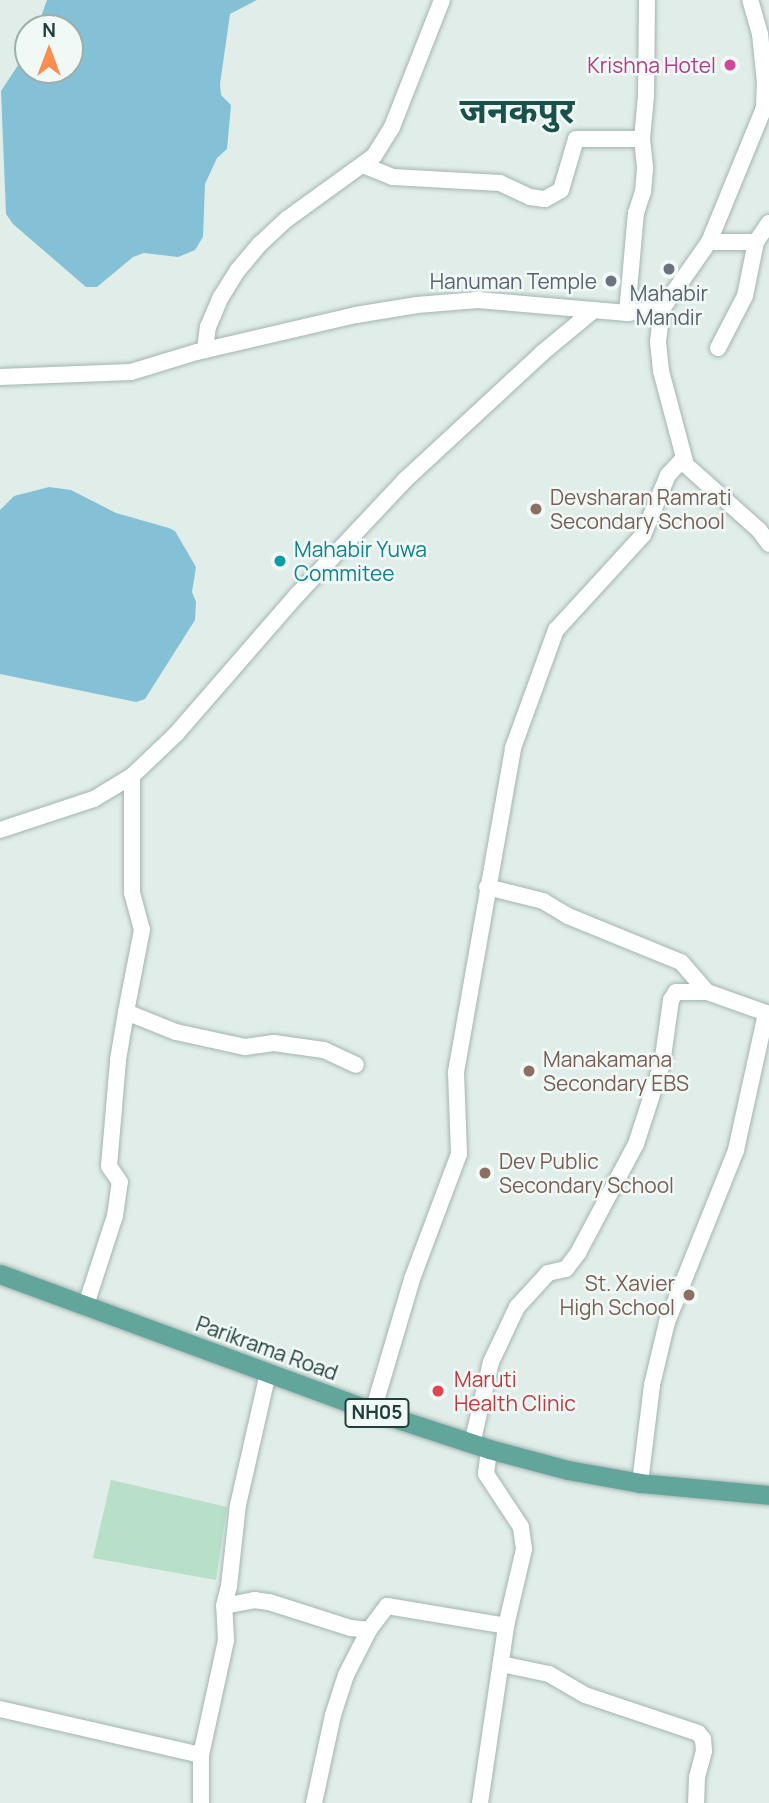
<!DOCTYPE html>
<html>
<head>
<meta charset="utf-8">
<style>
  body { margin:0 }
  #map { position:relative; width:769px; height:1803px; overflow:hidden; background:#e1ede9; font-family:Manrope,"Noto Sans Devanagari",sans-serif }
  div>[style] { position:absolute }
  [style*='--x'] { left:calc(var(--x)*1px); top:calc(var(--y)*1px); width:calc(var(--w)*1px); rotate:calc(var(--a)*1deg) }
  .green>* { inset:0; background:#b8dfc7 }
  .water>* { inset:0; background:#84c0d6 }
  .roads { filter:drop-shadow(0 0 2px #a3b5b1) drop-shadow(0 0 2px #a3b5b1) }
  .minor>* { height:16px; margin:-8px; padding:0 8px; transform-origin:8px; border-radius:8px; background:#fff }
  .major>* { height:19px; margin:-9.5px; padding:0 9.5px; transform-origin:9.5px; border-radius:9.5px; background:#62a59b }
  .dots>* { width:19px; height:19px; translate:-50% -50%; box-sizing:border-box; border:4px solid #f1f9f6; border-radius:50% }
  span { translate:-50% -50%; white-space:nowrap; text-align:center; line-height:1.15; -webkit-text-stroke:5px #f1f9f6; paint-order:stroke }
  .shield-label span { padding:2px 5px; background:#f1f9f6; border:2px solid; border-radius:5px; -webkit-text-stroke-width:0 }
  .shield-label { font-size:19px; color:#203e3a; font-weight:700 }
  .hotel-label { font-size:21px; color:#b23c85 }
  .right { translate:-100% -50%; text-align:right }
  .worship-label { font-size:21px; color:#5b616d }
  .education-label { font-size:21px; color:#785e54 }
  .left { translate:0 -50%; text-align:left }
  .culture-label { font-size:21px; color:#0d838f }
  .street-label { font-size:21px; color:#203e3a }
  .health-label { font-size:21px; color:#be3a42 }
  .town-label { font-size:35px; color:#1a524b; font-weight:700 }
  .north { position:absolute; left:14px; top:14px; width:70px; height:70px; box-sizing:border-box; background:#f1f9f6; border:2px solid #9daeab; border-radius:50%; rotate:0deg; font-size:19px; font-weight:700; line-height:28px; text-align:center; color:#203e3a }
  .north::after { content:''; display:block; margin:auto; width:24px; height:32px; background:#fc8d4f; clip-path:polygon(50% 0,100% 100%,50% 72%,0 100%) }
</style>
</head>
<body>
<div id="map">
  <div class="green">
    <i style="clip-path:polygon(111px 1480px,227px 1507px,216px 1580px,93px 1558px)"></i>
  </div>
  <div class="water">
    <i style="clip-path:polygon(47px 0,257px 0,230px 14px,220px 84px,221px 95px,231px 105px,227px 149px,217px 158px,205px 184px,203px 237px,195px 250px,178px 257px,144px 253px,133px 257px,97px 287px,86px 287px,13px 224px,6px 214px,1px 91px,28px 50px,28px 70px,70px 70px,70px 28px,37px 28px)"></i>
    <i style="clip-path:polygon(49px 487px,71px 490px,116px 513px,169px 528px,175px 531px,196px 567px,192px 592px,196px 602px,195px 620px,145px 699px,136px 702px,0 674px,0 510px,14px 496px)"></i>
  </div>
  <div class="roads">
    <div class="minor">
      <i style="--x:363;--y:165;--w:32;--a:22"></i>
      <i style="--x:393;--y:177;--w:107;--a:3.2"></i>
      <i style="--x:500;--y:183;--w:33;--a:25"></i>
      <i style="--x:530;--y:197;--w:15;--a:8"></i>
      <i style="--x:545;--y:199;--w:18;--a:-29"></i>
      <i style="--x:561;--y:190;--w:53;--a:-73.6"></i>
      <i style="--x:576;--y:139;--w:66;--a:0"></i>
      <i style="--x:709;--y:242;--w:47;--a:0"></i>
      <i style="--x:662;--y:309;--w:82;--a:-55"></i>
      <i style="--x:709;--y:242;--w:145;--a:-67.7"></i>
      <i style="--x:764;--y:108;--w:25;--a:-88"></i>
      <i style="--x:765;--y:83;--w:49;--a:-95.8"></i>
      <i style="--x:760;--y:34;--w:35;--a:-106"></i>
      <i style="--x:662;--y:309;--w:33;--a:97"></i>
      <i style="--x:658;--y:342;--w:29;--a:84"></i>
      <i style="--x:661;--y:371;--w:97;--a:75.1"></i>
      <i style="--x:686;--y:465;--w:98;--a:41.7"></i>
      <i style="--x:759;--y:530;--w:17;--a:54"></i>
      <i style="--x:627;--y:313;--w:100;--a:-84.9"></i>
      <i style="--x:636;--y:213;--w:22;--a:-72"></i>
      <i style="--x:643;--y:192;--w:25;--a:-85"></i>
      <i style="--x:645;--y:167;--w:28;--a:-96"></i>
      <i style="--x:642;--y:139;--w:43;--a:-84.7"></i>
      <i style="--x:646;--y:96;--w:96;--a:-89.4"></i>
      <i style="--x:718;--y:348;--w:59;--a:-62.6"></i>
      <i style="--x:745;--y:296;--w:55;--a:-78.5"></i>
      <i style="--x:756;--y:242;--w:23;--a:-56"></i>
      <i style="--x:205;--y:350;--w:23;--a:-83"></i>
      <i style="--x:208;--y:327;--w:33;--a:-67"></i>
      <i style="--x:221;--y:297;--w:32;--a:-58"></i>
      <i style="--x:238;--y:270;--w:34;--a:-50"></i>
      <i style="--x:260;--y:244;--w:37;--a:-43"></i>
      <i style="--x:287;--y:219;--w:107;--a:-35.9"></i>
      <i style="--x:374;--y:156;--w:34;--a:-58"></i>
      <i style="--x:392;--y:127;--w:136;--a:-68.5"></i>
      <i style="--x:0;--y:377;--w:131;--a:-2.2"></i>
      <i style="--x:131;--y:372;--w:69;--a:-16.9"></i>
      <i style="--x:197;--y:352;--w:163;--a:-13.1"></i>
      <i style="--x:356;--y:315;--w:62;--a:-9.3"></i>
      <i style="--x:417;--y:305;--w:61;--a:-4.7"></i>
      <i style="--x:478;--y:300;--w:150;--a:5"></i>
      <i style="--x:627;--y:313;--w:35;--a:-7"></i>
      <i style="--x:0;--y:830;--w:99;--a:-18.3"></i>
      <i style="--x:94;--y:799;--w:44;--a:-31.2"></i>
      <i style="--x:132;--y:776;--w:62;--a:-43.7"></i>
      <i style="--x:177;--y:733;--w:183;--a:-49"></i>
      <i style="--x:297;--y:595;--w:158;--a:-46.8"></i>
      <i style="--x:405;--y:480;--w:187;--a:-42.8"></i>
      <i style="--x:542;--y:353;--w:67;--a:-39.6"></i>
      <i style="--x:487;--y:887;--w:58;--a:14"></i>
      <i style="--x:543;--y:901;--w:29;--a:31"></i>
      <i style="--x:568;--y:916;--w:122;--a:22.2"></i>
      <i style="--x:681;--y:962;--w:40;--a:49"></i>
      <i style="--x:707;--y:992;--w:66;--a:19.5"></i>
      <i style="--x:126;--y:1012;--w:84;--a:-79"></i>
      <i style="--x:142;--y:930;--w:39;--a:-105"></i>
      <i style="--x:132;--y:892;--w:116;--a:-90"></i>
      <i style="--x:86;--y:1305;--w:94;--a:-72"></i>
      <i style="--x:115;--y:1216;--w:34;--a:-82"></i>
      <i style="--x:120;--y:1182;--w:19;--a:-125"></i>
      <i style="--x:109;--y:1166;--w:106;--a:-85.1"></i>
      <i style="--x:118;--y:1060;--w:49;--a:-80.5"></i>
      <i style="--x:126;--y:1012;--w:54;--a:21.8"></i>
      <i style="--x:176;--y:1032;--w:71;--a:12.3"></i>
      <i style="--x:245;--y:1047;--w:29;--a:-8"></i>
      <i style="--x:274;--y:1043;--w:50;--a:8"></i>
      <i style="--x:324;--y:1050;--w:35;--a:25"></i>
      <i style="--x:373;--y:1411;--w:138;--a:-73.5"></i>
      <i style="--x:412;--y:1279;--w:134;--a:-69.4"></i>
      <i style="--x:459;--y:1154;--w:82;--a:-92.1"></i>
      <i style="--x:456;--y:1072;--w:329;--a:-80"></i>
      <i style="--x:513;--y:748;--w:126;--a:-70"></i>
      <i style="--x:556;--y:630;--w:129;--a:-47.5"></i>
      <i style="--x:643;--y:535;--w:65;--a:-67.4"></i>
      <i style="--x:668;--y:475;--w:22;--a:-47"></i>
      <i style="--x:472;--y:1444;--w:84;--a:-77"></i>
      <i style="--x:491;--y:1362;--w:61;--a:-64.7"></i>
      <i style="--x:517;--y:1307;--w:46;--a:-47.6"></i>
      <i style="--x:548;--y:1273;--w:18;--a:-13"></i>
      <i style="--x:566;--y:1269;--w:20;--a:-53"></i>
      <i style="--x:578;--y:1253;--w:123;--a:-62"></i>
      <i style="--x:636;--y:1144;--w:84;--a:-72"></i>
      <i style="--x:662;--y:1064;--w:65;--a:-82"></i>
      <i style="--x:671;--y:1000;--w:9;--a:-58"></i>
      <i style="--x:676;--y:992;--w:31;--a:0"></i>
      <i style="--x:640;--y:1483;--w:99;--a:-83"></i>
      <i style="--x:652;--y:1385;--w:65;--a:-76.6"></i>
      <i style="--x:667;--y:1322;--w:185;--a:-68.1"></i>
      <i style="--x:736;--y:1150;--w:140;--a:-77.6"></i>
      <i style="--x:224;--y:1606;--w:31;--a:-11"></i>
      <i style="--x:254;--y:1600;--w:15;--a:8"></i>
      <i style="--x:269;--y:1602;--w:86;--a:17.6"></i>
      <i style="--x:351;--y:1628;--w:18;--a:6"></i>
      <i style="--x:369;--y:1630;--w:30;--a:-53"></i>
      <i style="--x:387;--y:1606;--w:121;--a:9.5"></i>
      <i style="--x:501;--y:1664;--w:49;--a:11.8"></i>
      <i style="--x:549;--y:1674;--w:42;--a:30.3"></i>
      <i style="--x:585;--y:1695;--w:119;--a:18.6"></i>
      <i style="--x:698;--y:1733;--w:8;--a:50"></i>
      <i style="--x:703;--y:1739;--w:12;--a:85"></i>
      <i style="--x:704;--y:1751;--w:27;--a:105"></i>
      <i style="--x:697;--y:1777;--w:26;--a:92"></i>
      <i style="--x:0;--y:1709;--w:206;--a:12.9"></i>
      <i style="--x:201;--y:1803;--w:48;--a:-90"></i>
      <i style="--x:201;--y:1755;--w:118;--a:-77.7"></i>
      <i style="--x:226;--y:1640;--w:34;--a:-93"></i>
      <i style="--x:224;--y:1606;--w:21;--a:-76"></i>
      <i style="--x:229;--y:1586;--w:81;--a:-83.7"></i>
      <i style="--x:238;--y:1505;--w:135;--a:-77.2"></i>
      <i style="--x:314;--y:1803;--w:90;--a:-77.8"></i>
      <i style="--x:333;--y:1715;--w:42;--a:-72"></i>
      <i style="--x:346;--y:1675;--w:51;--a:-62.9"></i>
      <i style="--x:480;--y:1803;--w:179;--a:-81.6"></i>
      <i style="--x:506;--y:1626;--w:79;--a:-76.8"></i>
      <i style="--x:524;--y:1549;--w:22;--a:-98"></i>
      <i style="--x:521;--y:1527;--w:64;--a:-123.4"></i>
      <i style="--x:486;--y:1474;--w:25;--a:-83"></i>
    </div>
    <div class="major">
      <i style="--x:0;--y:1274;--w:397;--a:20.2"></i>
      <i style="--x:373;--y:1411;--w:122;--a:18.1"></i>
      <i style="--x:489;--y:1449;--w:82;--a:14.9"></i>
      <i style="--x:568;--y:1470;--w:73;--a:10.2"></i>
      <i style="--x:640;--y:1483;--w:130;--a:5.3"></i>
    </div>
  </div>
  <div class="dots">
    <i style="left:730px;top:65px;background:#d1479c"></i>
    <i style="left:669px;top:269px;background:#6b7280"></i>
    <i style="left:611px;top:281px;background:#6b7280"></i>
    <i style="left:536px;top:509px;background:#8d6e63"></i>
    <i style="left:280px;top:561px;background:#0f9aa8"></i>
    <i style="left:529px;top:1071px;background:#8d6e63"></i>
    <i style="left:485px;top:1173px;background:#8d6e63"></i>
    <i style="left:689px;top:1295px;background:#8d6e63"></i>
    <i style="left:438px;top:1391px;background:#e0444e"></i>
  </div>
  <div class="shield-label">
    <span style="left:377px;top:1413px">NH05</span>
  </div>
  <div class="hotel-label">
    <span class="right" style="left:716px;top:65px">Krishna Hotel</span>
  </div>
  <div class="worship-label">
    <span class="right" style="left:597px;top:281px">Hanuman Temple</span>
    <span style="left:669px;top:305px">Mahabir<br>Mandir</span>
  </div>
  <div class="education-label">
    <span class="left" style="left:550px;top:509px">Devsharan Ramrati<br>Secondary School</span>
    <span class="left" style="left:543px;top:1071px">Manakamana<br>Secondary EBS</span>
    <span class="left" style="left:499px;top:1173px">Dev Public<br>Secondary School</span>
    <span class="right" style="left:675px;top:1295px">St. Xavier<br>High School</span>
  </div>
  <div class="culture-label">
    <span class="left" style="left:294px;top:561px">Mahabir Yuwa<br>Commitee</span>
  </div>
  <div class="street-label">
    <span style="left:267px;top:1348px;rotate:20deg">Parikrama Road</span>
  </div>
  <div class="health-label">
    <span class="left" style="left:454px;top:1391px">Maruti<br>Health Clinic</span>
  </div>
  <div class="town-label">
    <span style="left:517px;top:110px">जनकपुर</span>
  </div>
  <div class="north">N</div>
</div>
</body>
</html>
